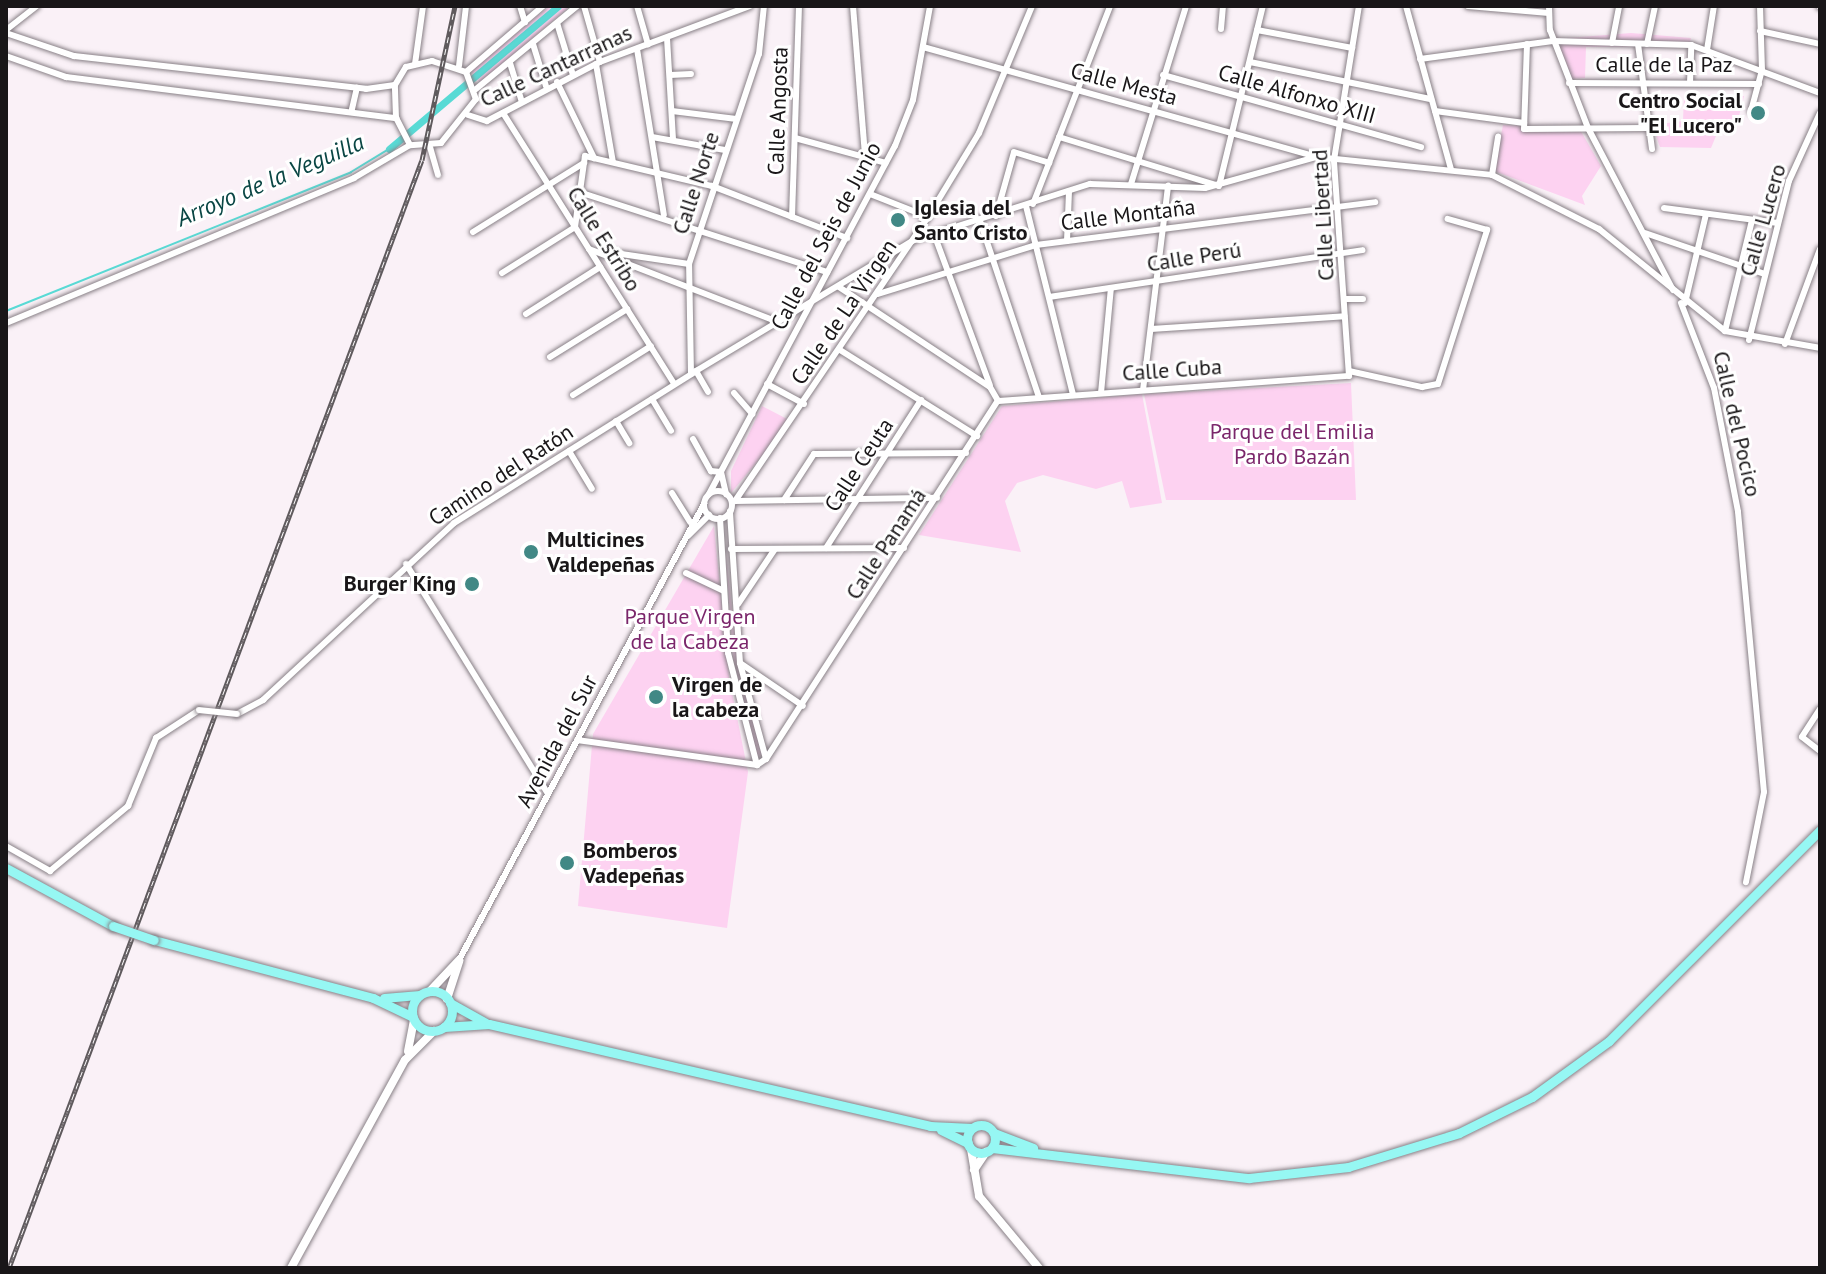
<!DOCTYPE html>
<html>
<head>
<meta charset="utf-8">
<style>
  body { margin:0 }
  #map { position:relative; width:1826px; height:1274px; overflow:hidden; background:#faf1f7; font-family:"PT Sans",sans-serif }
  div>[style] { position:absolute }
  [style*='--x'] { left:calc(var(--x)*1px); top:calc(var(--y)*1px); width:calc(var(--w)*1px); rotate:calc(var(--a)*1deg) }
  .green>* { inset:0; background:#fdd2f1 }
  .stream>* { height:2px; margin:-1px; padding:0 1px; transform-origin:1px; border-radius:1px; background:#59dad5 }
  .canal>* { height:7px; margin:-3.5px; padding:0 3.5px; transform-origin:3.5px; border-radius:3.5px; background:#59dad5 }
  .roads { filter:drop-shadow(0 0 2px #888086) drop-shadow(0 0 2px #888086) }
  .street>* { height:6px; margin:-3px; padding:0 3px; transform-origin:3px; border-radius:3px; background:#fff }
  .street>.ring { margin:-3px; padding:0; box-sizing:content-box; background:none; border:6px solid #fff; border-radius:50% }
  .secondary>* { height:8px; margin:-4px; padding:0 4px; transform-origin:4px; border-radius:4px; background:#fff }
  .primary>* { height:9px; margin:-4.5px; padding:0 4.5px; transform-origin:4.5px; border-radius:4.5px; background:#96f7f3 }
  .primary>.ring { margin:-4.5px; padding:0; box-sizing:content-box; background:none; border:9px solid #96f7f3; border-radius:50% }
  .rail>* { height:5px; margin-top:-2.5px; transform-origin:0; background:repeating-linear-gradient(90deg,#fff 0 6px,#5f5a5d 0 12px); box-sizing:border-box; border-block:2px solid #5f5a5d }
  .bridges { filter:drop-shadow(0 0 2px #888086) drop-shadow(0 0 2px #888086) }
  .street-bridge>* { height:6px; margin:-3px; padding:0 3px; transform-origin:3px; border-radius:3px; background:#fff }
  .primary-bridge>* { height:9px; margin:-4.5px; padding:0 4.5px; transform-origin:4.5px; border-radius:4.5px; background:#96f7f3 }
  .dots>* { width:22px; height:22px; translate:-50% -50%; box-sizing:border-box; border:4px solid #fff; border-radius:50% }
  span { translate:-50% -50%; white-space:nowrap; text-align:center; line-height:1.15; -webkit-text-stroke:6px #fff; paint-order:stroke }
  .street-label { font-size:22px; color:#191618 }
  .poi-label { font-size:22px; color:#191618; font-weight:700 }
  .right { translate:-100% -50%; text-align:right }
  .left { translate:0 -50%; text-align:left }
  .park-label { font-size:22px; color:#7b266b }
  .water-label { font-size:24px; color:#0a4644; font-style:italic }
  .frame { position:absolute; inset:0; border:8px solid #191618; pointer-events:none }
</style>
</head>
<body>
<div id="map">
  <div class="green">
    <i style="clip-path:polygon(550px 6px,570px 6px,480px 83px,471px 71px)"></i>
    <i style="clip-path:polygon(1631px 33px,1691px 38px,1689px 46px,1586px 47px,1585px 78px,1571px 79px,1555px 39px)"></i>
    <i style="clip-path:polygon(1684px 95px,1744px 96px,1737px 124px,1721px 124px,1711px 148px,1660px 147px,1652px 125px,1683px 121px)"></i>
    <i style="clip-path:polygon(1503px 125px,1579px 128px,1601px 166px,1582px 196px,1585px 205px,1494px 171px)"></i>
    <i style="clip-path:polygon(1351px 383px,1356px 500px,1166px 500px,1144px 394px)"></i>
    <i style="clip-path:polygon(1142px 394px,1162px 503px,1130px 508px,1122px 481px,1096px 489px,1043px 475px,1017px 483px,1005px 501px,1021px 552px,919px 535px,1002px 406px)"></i>
    <i style="clip-path:polygon(762px 406px,791px 421px,731px 493px,731px 471px)"></i>
    <i style="clip-path:polygon(714px 526px,729px 677px,748px 772px,727px 928px,578px 906px,593px 734px)"></i>
    <i style="clip-path:polygon(726px 555px,737px 653px,762px 755px,757px 756px,733px 658px)"></i>
  </div>
  <div class="stream">
    <i style="--x:6;--y:311;--w:372;--a:-21.9"></i>
    <i style="--x:351;--y:172;--w:44;--a:-31.2"></i>
  </div>
  <div class="canal">
    <i style="--x:389;--y:149;--w:221;--a:-40.2"></i>
  </div>
  <div class="roads">
    <div class="street">
      <i style="--x:520;--y:6;--w:17;--a:73"></i>
      <i style="--x:584;--y:6;--w:58;--a:74.1"></i>
      <i style="--x:637;--y:6;--w:40;--a:74"></i>
      <i style="--x:853;--y:6;--w:150;--a:85.4"></i>
      <i style="--x:1406;--y:6;--w:169;--a:74.6"></i>
      <i style="--x:1468;--y:6;--w:81;--a:4.9"></i>
      <i style="--x:1549;--y:6;--w:24;--a:88"></i>
      <i style="--x:1550;--y:30;--w:105;--a:68.8"></i>
      <i style="--x:1588;--y:128;--w:183;--a:62.3"></i>
      <i style="--x:1819;--y:6;--w:1;--a:45"></i>
      <i style="--x:557;--y:23;--w:54;--a:72.9"></i>
      <i style="--x:1221;--y:29;--w:23;--a:-85"></i>
      <i style="--x:6;--y:30;--w:39;--a:-38"></i>
      <i style="--x:1257;--y:30;--w:97;--a:10.7"></i>
      <i style="--x:1760;--y:31;--w:61;--a:12.2"></i>
      <i style="--x:6;--y:33;--w:72;--a:18.7"></i>
      <i style="--x:74;--y:56;--w:294;--a:6.4"></i>
      <i style="--x:366;--y:89;--w:29;--a:-8"></i>
      <i style="--x:667;--y:38;--w:102;--a:86.6"></i>
      <i style="--x:1612;--y:43;--w:38;--a:-79"></i>
      <i style="--x:533;--y:44;--w:44;--a:72.8"></i>
      <i style="--x:1527;--y:44;--w:85;--a:92"></i>
      <i style="--x:1524;--y:129;--w:122;--a:-0.5"></i>
      <i style="--x:1638;--y:44;--w:106;--a:82.4"></i>
      <i style="--x:1647;--y:44;--w:39;--a:-78"></i>
      <i style="--x:923;--y:47;--w:408;--a:15.6"></i>
      <i style="--x:637;--y:49;--w:168;--a:80.8"></i>
      <i style="--x:1707;--y:50;--w:45;--a:-81"></i>
      <i style="--x:6;--y:56;--w:64;--a:19.3"></i>
      <i style="--x:66;--y:77;--w:333;--a:7.1"></i>
      <i style="--x:1420;--y:59;--w:134;--a:-7.7"></i>
      <i style="--x:1553;--y:41;--w:138;--a:1.7"></i>
      <i style="--x:1691;--y:45;--w:138;--a:20.4"></i>
      <i style="--x:432;--y:61;--w:36;--a:18"></i>
      <i style="--x:466;--y:72;--w:29;--a:70"></i>
      <i style="--x:476;--y:99;--w:56;--a:128.5"></i>
      <i style="--x:441;--y:143;--w:31;--a:176"></i>
      <i style="--x:410;--y:145;--w:30;--a:-117"></i>
      <i style="--x:396;--y:118;--w:33;--a:-92"></i>
      <i style="--x:395;--y:85;--w:21;--a:-59"></i>
      <i style="--x:406;--y:67;--w:27;--a:-13"></i>
      <i style="--x:1250;--y:62;--w:185;--a:11.6"></i>
      <i style="--x:510;--y:63;--w:39;--a:73"></i>
      <i style="--x:415;--y:64;--w:59;--a:-82.1"></i>
      <i style="--x:596;--y:64;--w:99;--a:80.2"></i>
      <i style="--x:459;--y:66;--w:60;--a:-83.3"></i>
      <i style="--x:466;--y:72;--w:101;--a:-40.6"></i>
      <i style="--x:670;--y:75;--w:21;--a:-3"></i>
      <i style="--x:1163;--y:75;--w:268;--a:15.6"></i>
      <i style="--x:557;--y:82;--w:85;--a:64"></i>
      <i style="--x:1569;--y:83;--w:190;--a:0.3"></i>
      <i style="--x:1690;--y:83;--w:38;--a:-88"></i>
      <i style="--x:476;--y:89;--w:131;--a:-39.4"></i>
      <i style="--x:352;--y:109;--w:22;--a:-77"></i>
      <i style="--x:672;--y:111;--w:65;--a:7"></i>
      <i style="--x:1435;--y:111;--w:90;--a:7.7"></i>
      <i style="--x:1751;--y:111;--w:42;--a:-75"></i>
      <i style="--x:1762;--y:70;--w:64;--a:-91.8"></i>
      <i style="--x:503;--y:113;--w:320;--a:57.7"></i>
      <i style="--x:468;--y:115;--w:20;--a:18"></i>
      <i style="--x:487;--y:121;--w:127;--a:-27.6"></i>
      <i style="--x:600;--y:62;--w:160;--a:-20.5"></i>
      <i style="--x:652;--y:137;--w:74;--a:10.1"></i>
      <i style="--x:1059;--y:137;--w:167;--a:17"></i>
      <i style="--x:1219;--y:186;--w:185;--a:-76.3"></i>
      <i style="--x:795;--y:138;--w:94;--a:15.4"></i>
      <i style="--x:430;--y:147;--w:29;--a:74"></i>
      <i style="--x:1492;--y:175;--w:39;--a:-81"></i>
      <i style="--x:1131;--y:184;--w:186;--a:-72.8"></i>
      <i style="--x:579;--y:192;--w:261;--a:17.9"></i>
      <i style="--x:870;--y:194;--w:62;--a:21.6"></i>
      <i style="--x:1033;--y:204;--w:212;--a:-68.7"></i>
      <i style="--x:1026;--y:206;--w:195;--a:76"></i>
      <i style="--x:1664;--y:208;--w:115;--a:7.5"></i>
      <i style="--x:996;--y:216;--w:66;--a:-74.3"></i>
      <i style="--x:1014;--y:152;--w:37;--a:17"></i>
      <i style="--x:792;--y:217;--w:211;--a:-88.1"></i>
      <i style="--x:980;--y:221;--w:186;--a:71.5"></i>
      <i style="--x:473;--y:232;--w:131;--a:-31.9"></i>
      <i style="--x:1645;--y:233;--w:127;--a:18.9"></i>
      <i style="--x:934;--y:234;--w:161;--a:69.7"></i>
      <i style="--x:1067;--y:241;--w:50;--a:-87.7"></i>
      <i style="--x:589;--y:249;--w:200;--a:21.1"></i>
      <i style="--x:601;--y:251;--w:89;--a:8.4"></i>
      <i style="--x:502;--y:273;--w:86;--a:-32.2"></i>
      <i style="--x:575;--y:227;--w:72;--a:-82"></i>
      <i style="--x:585;--y:156;--w:130;--a:13.3"></i>
      <i style="--x:712;--y:186;--w:145;--a:21.1"></i>
      <i style="--x:839;--y:287;--w:181;--a:33.5"></i>
      <i style="--x:990;--y:387;--w:16;--a:60"></i>
      <i style="--x:878;--y:294;--w:165;--a:-17.2"></i>
      <i style="--x:1036;--y:245;--w:342;--a:-7.2"></i>
      <i style="--x:1049;--y:297;--w:317;--a:-8.5"></i>
      <i style="--x:1344;--y:299;--w:19;--a:0"></i>
      <i style="--x:1681;--y:303;--w:91;--a:68.8"></i>
      <i style="--x:1714;--y:388;--w:126;--a:79"></i>
      <i style="--x:1738;--y:512;--w:281;--a:84.7"></i>
      <i style="--x:1764;--y:792;--w:92;--a:101.3"></i>
      <i style="--x:1685;--y:303;--w:91;--a:-76.7"></i>
      <i style="--x:526;--y:314;--w:88;--a:-32.4"></i>
      <i style="--x:6;--y:323;--w:377;--a:-22.6"></i>
      <i style="--x:354;--y:178;--w:65;--a:-30.5"></i>
      <i style="--x:1151;--y:329;--w:194;--a:-3.8"></i>
      <i style="--x:1725;--y:331;--w:114;--a:-76.3"></i>
      <i style="--x:1749;--y:340;--w:164;--a:-75.9"></i>
      <i style="--x:1789;--y:181;--w:75;--a:-65.5"></i>
      <i style="--x:1785;--y:344;--w:101;--a:-69.8"></i>
      <i style="--x:840;--y:350;--w:162;--a:32.1"></i>
      <i style="--x:550;--y:357;--w:91;--a:-31.9"></i>
      <i style="--x:696;--y:371;--w:24;--a:60"></i>
      <i style="--x:1349;--y:371;--w:75;--a:12.4"></i>
      <i style="--x:1422;--y:387;--w:16;--a:-11"></i>
      <i style="--x:1438;--y:384;--w:162;--a:-72.3"></i>
      <i style="--x:1487;--y:230;--w:41;--a:-164.2"></i>
      <i style="--x:691;--y:374;--w:110;--a:-91"></i>
      <i style="--x:689;--y:264;--w:221;--a:-71.6"></i>
      <i style="--x:759;--y:54;--w:48;--a:-84.1"></i>
      <i style="--x:767;--y:384;--w:42;--a:28.4"></i>
      <i style="--x:1143;--y:390;--w:206;--a:-83"></i>
      <i style="--x:734;--y:393;--w:28;--a:49"></i>
      <i style="--x:1101;--y:393;--w:105;--a:-84.6"></i>
      <i style="--x:573;--y:395;--w:92;--a:-32.1"></i>
      <i style="--x:652;--y:399;--w:37;--a:59"></i>
      <i style="--x:998;--y:401;--w:352;--a:-4.1"></i>
      <i style="--x:1349;--y:376;--w:217;--a:-94"></i>
      <i style="--x:1334;--y:160;--w:156;--a:-80.8"></i>
      <i style="--x:616;--y:421;--w:26;--a:59"></i>
      <i style="--x:693;--y:439;--w:37;--a:61"></i>
      <i style="--x:711;--y:471;--w:10;--a:6"></i>
      <i style="--x:569;--y:451;--w:44;--a:58.8"></i>
      <i style="--x:721;--y:472;--w:23;--a:77"></i>
      <i class="ring" style="left:704px;top:491px;width:22px;height:22px"></i>
      <i style="--x:672;--y:493;--w:34;--a:58"></i>
      <i style="--x:709;--y:494;--w:395;--a:-61.9"></i>
      <i style="--x:895;--y:146;--w:49;--a:-68.6"></i>
      <i style="--x:913;--y:100;--w:96;--a:-79.7"></i>
      <i style="--x:784;--y:500;--w:55;--a:-56.9"></i>
      <i style="--x:814;--y:454;--w:152;--a:-0.4"></i>
      <i style="--x:735;--y:501;--w:343;--a:-55.8"></i>
      <i style="--x:928;--y:217;--w:98;--a:-58.7"></i>
      <i style="--x:979;--y:133;--w:138;--a:-67.3"></i>
      <i style="--x:735;--y:501;--w:202;--a:-0.9"></i>
      <i style="--x:720;--y:518;--w:135;--a:86.6"></i>
      <i style="--x:728;--y:653;--w:116;--a:75.5"></i>
      <i style="--x:688;--y:536;--w:30;--a:-45"></i>
      <i style="--x:826;--y:548;--w:176;--a:-57.3"></i>
      <i style="--x:731;--y:549;--w:173;--a:-0.3"></i>
      <i style="--x:406;--y:564;--w:270;--a:58.3"></i>
      <i style="--x:686;--y:573;--w:42;--a:25.3"></i>
      <i style="--x:738;--y:604;--w:66;--a:-56.1"></i>
      <i style="--x:740;--y:663;--w:76;--a:34.3"></i>
      <i style="--x:1820;--y:709;--w:33;--a:123"></i>
      <i style="--x:1802;--y:737;--w:23;--a:38"></i>
      <i style="--x:237;--y:714;--w:30;--a:-28"></i>
      <i style="--x:263;--y:700;--w:260;--a:-42.8"></i>
      <i style="--x:454;--y:523;--w:286;--a:-32.1"></i>
      <i style="--x:696;--y:371;--w:254;--a:-31"></i>
      <i style="--x:914;--y:240;--w:185;--a:-17.7"></i>
      <i style="--x:1090;--y:184;--w:115;--a:2"></i>
      <i style="--x:1205;--y:188;--w:115;--a:-15.6"></i>
      <i style="--x:1316;--y:157;--w:177;--a:5.8"></i>
      <i style="--x:1492;--y:175;--w:120;--a:26.8"></i>
      <i style="--x:1599;--y:229;--w:162;--a:39"></i>
      <i style="--x:1725;--y:331;--w:97;--a:10.1"></i>
      <i style="--x:577;--y:740;--w:182;--a:7.9"></i>
      <i style="--x:757;--y:765;--w:11;--a:-34"></i>
      <i style="--x:766;--y:759;--w:99;--a:-105.2"></i>
      <i style="--x:740;--y:663;--w:152;--a:-93.8"></i>
      <i style="--x:766;--y:759;--w:427;--a:-57.1"></i>
      <i style="--x:6;--y:846;--w:51;--a:29.6"></i>
      <i style="--x:50;--y:871;--w:102;--a:-39.8"></i>
      <i style="--x:128;--y:806;--w:74;--a:-67.6"></i>
      <i style="--x:156;--y:738;--w:51;--a:-33.1"></i>
      <i style="--x:459;--y:960;--w:518;--a:-61.75"></i>
    </div>
    <div class="secondary">
      <i style="--x:429;--y:992;--w:44;--a:-46.8"></i>
      <i style="--x:447;--y:999;--w:40;--a:-72"></i>
      <i style="--x:408;--y:1051;--w:32;--a:-79"></i>
      <i style="--x:971;--y:1149;--w:48;--a:80.3"></i>
      <i style="--x:979;--y:1196;--w:94;--a:50.2"></i>
      <i style="--x:974;--y:1170;--w:22;--a:-56"></i>
      <i style="--x:291;--y:1268;--w:237;--a:-61.3"></i>
      <i style="--x:405;--y:1060;--w:41;--a:-45"></i>
    </div>
    <div class="primary">
      <i style="--x:6;--y:868;--w:122;--a:28.5"></i>
      <i style="--x:154;--y:940;--w:227;--a:14.8"></i>
      <i style="--x:373;--y:998;--w:44;--a:25.4"></i>
      <i class="ring" style="left:412px;top:991px;width:31px;height:31px"></i>
      <i style="--x:384;--y:998;--w:36;--a:-5"></i>
      <i style="--x:450;--y:1003;--w:41;--a:29.1"></i>
      <i style="--x:444;--y:1027;--w:45;--a:-3.8"></i>
      <i style="--x:489;--y:1024;--w:453;--a:13"></i>
      <i style="--x:930;--y:1126;--w:42;--a:2.7"></i>
      <i class="ring" style="left:967px;top:1125px;width:19px;height:19px"></i>
      <i style="--x:941;--y:1130;--w:30;--a:26"></i>
      <i style="--x:994;--y:1133;--w:42;--a:21"></i>
      <i style="--x:992;--y:1148;--w:259;--a:6.7"></i>
      <i style="--x:1249;--y:1178;--w:100;--a:-6.3"></i>
      <i style="--x:1348;--y:1167;--w:116;--a:-17"></i>
      <i style="--x:1459;--y:1133;--w:81;--a:-26.3"></i>
      <i style="--x:1532;--y:1097;--w:95;--a:-36"></i>
      <i style="--x:1609;--y:1041;--w:298;--a:-45"></i>
    </div>
  </div>
  <div class="rail">
    <i style="--x:9;--y:1268;--w:1182;--a:-69.56"></i>
    <i style="--x:422;--y:160;--w:157;--a:-77.9"></i>
  </div>
  <div class="bridges">
    <div class="street-bridge">
      <i style="--x:199;--y:710;--w:38;--a:6"></i>
    </div>
    <div class="primary-bridge">
      <i style="--x:113;--y:926;--w:43;--a:18.9"></i>
    </div>
  </div>
  <div class="dots">
    <i style="left:1758px;top:113px;background:#418885"></i>
    <i style="left:898px;top:220px;background:#418885"></i>
    <i style="left:531px;top:552px;background:#418885"></i>
    <i style="left:472px;top:584px;background:#418885"></i>
    <i style="left:656px;top:697px;background:#418885"></i>
    <i style="left:567px;top:863px;background:#418885"></i>
  </div>
  <div class="street-label">
    <span style="left:1664px;top:65px">Calle de la Paz</span>
    <span style="left:556px;top:66px;rotate:-25deg">Calle Cantarranas</span>
    <span style="left:1124px;top:84px;rotate:15deg">Calle Mesta</span>
    <span style="left:1297px;top:94px;rotate:16deg">Calle Alfonxo XIII</span>
    <span style="left:778px;top:111px;rotate:-88deg">Calle Angosta</span>
    <span style="left:696px;top:183px;rotate:-72deg">Calle Norte</span>
    <span style="left:1128px;top:215px;rotate:-7deg">Calle Montaña</span>
    <span style="left:1323px;top:215px;rotate:-93deg">Calle Libertad</span>
    <span style="left:1763px;top:220px;rotate:-74deg">Calle Lucero</span>
    <span style="left:826px;top:236px;rotate:-62deg">Calle del Seis de Junio</span>
    <span style="left:604px;top:239px;rotate:58deg">Calle Estribo</span>
    <span style="left:1194px;top:257px;rotate:-9deg">Calle Perú</span>
    <span style="left:844px;top:312px;rotate:-56deg">Calle de La Virgen</span>
    <span style="left:1172px;top:370px;rotate:-4deg">Calle Cuba</span>
    <span style="left:1737px;top:424px;rotate:77deg">Calle del Pocico</span>
    <span style="left:859px;top:465px;rotate:-57deg">Calle Ceuta</span>
    <span style="left:501px;top:475px;rotate:-33deg">Camino del Ratón</span>
    <span style="left:886px;top:544px;rotate:-57deg">Calle Panamá</span>
    <span style="left:557px;top:741px;rotate:-62deg">Avenida del Sur</span>
  </div>
  <div class="poi-label">
    <span class="right" style="left:1742px;top:113px">Centro Social<br>"El Lucero"</span>
    <span class="left" style="left:914px;top:220px">Iglesia del<br>Santo Cristo</span>
    <span class="left" style="left:547px;top:552px">Multicines<br>Valdepeñas</span>
    <span class="right" style="left:456px;top:584px">Burger King</span>
    <span class="left" style="left:672px;top:697px">Virgen de<br>la cabeza</span>
    <span class="left" style="left:583px;top:863px">Bomberos<br>Vadepeñas</span>
  </div>
  <div class="park-label">
    <span style="left:1292px;top:444px">Parque del Emilia<br>Pardo Bazán</span>
    <span style="left:690px;top:629px">Parque Virgen<br>de la Cabeza</span>
  </div>
  <div class="water-label">
    <span style="left:270px;top:180px;rotate:-23deg">Arroyo de la Veguilla</span>
  </div>
  <div class="frame"></div>
</div>
</body>
</html>
